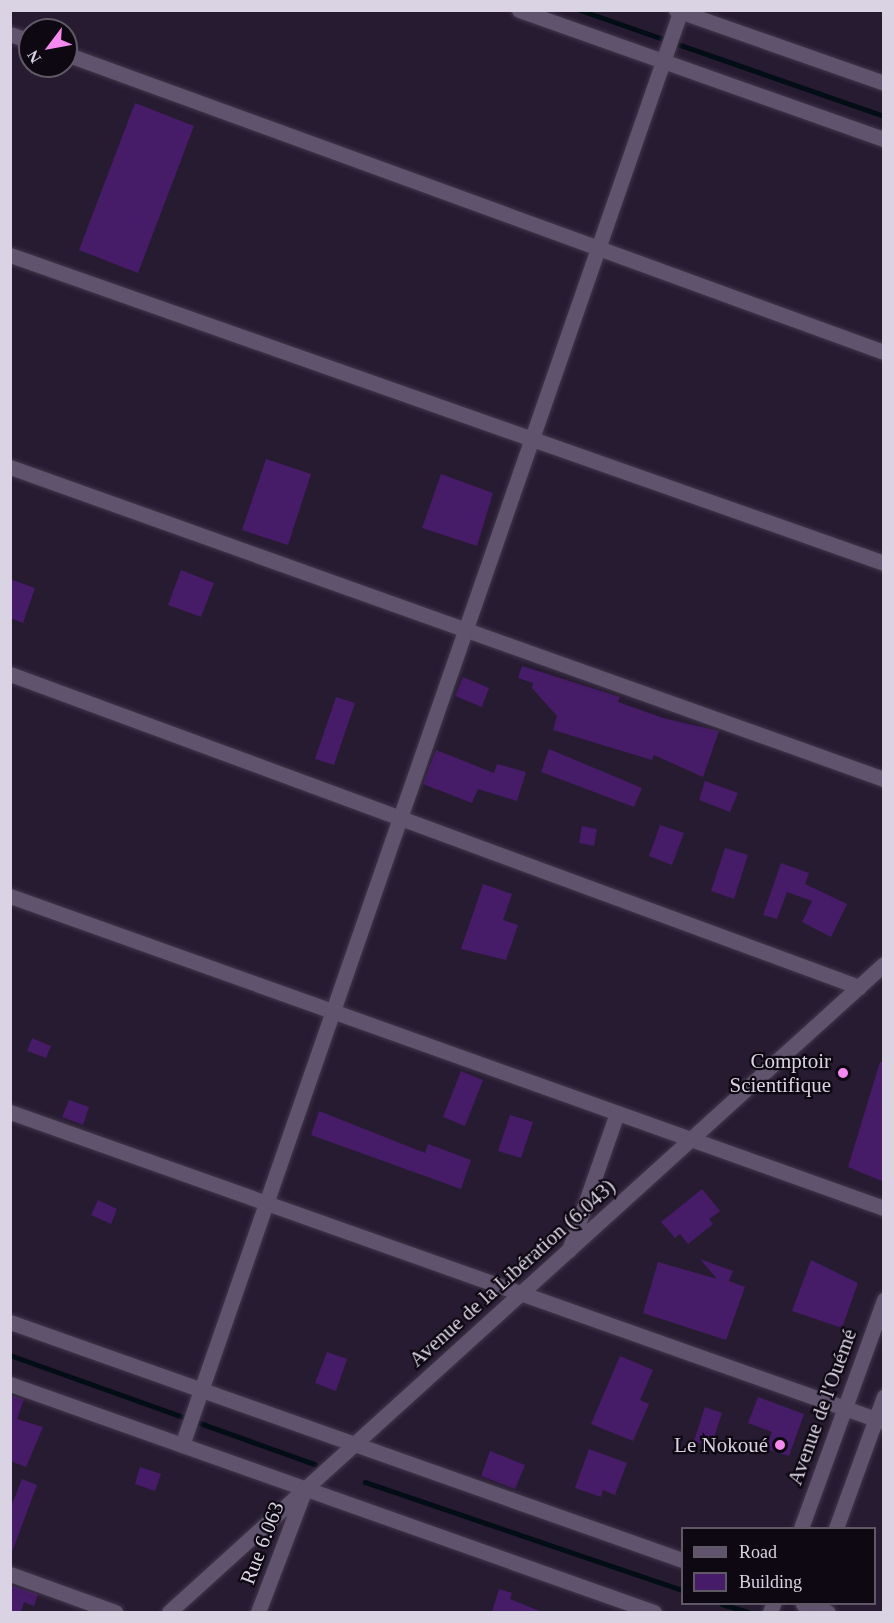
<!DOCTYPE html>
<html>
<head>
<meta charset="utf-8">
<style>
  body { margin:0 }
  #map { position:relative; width:894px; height:1623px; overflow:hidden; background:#271b32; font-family:"Times New Roman",serif }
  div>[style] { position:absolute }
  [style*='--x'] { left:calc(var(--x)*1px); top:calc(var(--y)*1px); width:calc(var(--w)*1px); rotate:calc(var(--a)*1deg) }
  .stream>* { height:4.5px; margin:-2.25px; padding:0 2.25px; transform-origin:2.25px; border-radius:2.25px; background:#030d16 }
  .building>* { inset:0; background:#461b67 }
  .roads { filter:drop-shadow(0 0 2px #403649) drop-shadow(0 0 2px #403649) }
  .minor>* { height:15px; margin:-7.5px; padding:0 7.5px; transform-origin:7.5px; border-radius:7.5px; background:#60536d }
  .secondary>* { height:15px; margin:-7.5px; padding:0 7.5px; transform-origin:7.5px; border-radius:7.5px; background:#60536d }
  .dots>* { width:16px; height:16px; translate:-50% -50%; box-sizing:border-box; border:3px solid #0d0812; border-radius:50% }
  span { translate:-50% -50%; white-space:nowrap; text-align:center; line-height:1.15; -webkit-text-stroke:4.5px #0d0812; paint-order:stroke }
  .poi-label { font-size:21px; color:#dad3e3 }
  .right { translate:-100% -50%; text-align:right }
  .street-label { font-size:21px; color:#dad3e3 }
  .frame { position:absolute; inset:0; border:12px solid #dad3e3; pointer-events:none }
  .legend { position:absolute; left:681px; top:1527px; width:195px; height:78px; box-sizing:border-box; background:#0d0812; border:2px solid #5f5966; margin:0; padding:8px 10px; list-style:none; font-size:18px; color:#dad3e3 }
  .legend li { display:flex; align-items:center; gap:12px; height:30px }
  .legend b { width:30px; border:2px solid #5f5966 }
  .north { position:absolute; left:18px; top:18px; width:60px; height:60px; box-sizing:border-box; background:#0d0812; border:2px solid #5f5966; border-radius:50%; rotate:238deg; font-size:16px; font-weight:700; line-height:24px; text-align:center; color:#dad3e3 }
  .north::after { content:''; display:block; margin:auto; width:21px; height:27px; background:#f589ef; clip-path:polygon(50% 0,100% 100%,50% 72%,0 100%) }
</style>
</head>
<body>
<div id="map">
  <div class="stream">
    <i style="--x:580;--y:10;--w:322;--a:19.2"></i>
    <i style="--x:10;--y:1355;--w:324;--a:19.7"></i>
    <i style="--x:365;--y:1482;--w:335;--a:18.8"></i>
    <i style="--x:722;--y:1604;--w:28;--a:17"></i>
  </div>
  <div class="building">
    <i style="clip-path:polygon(135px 103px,194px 126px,138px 273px,79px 250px)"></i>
    <i style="clip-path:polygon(266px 459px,311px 474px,288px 545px,242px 530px)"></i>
    <i style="clip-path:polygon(441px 474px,493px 493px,477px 546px,422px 528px)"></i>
    <i style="clip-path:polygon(181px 570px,214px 583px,201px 617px,168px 605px)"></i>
    <i style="clip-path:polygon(10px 579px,35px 588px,23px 623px,10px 618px)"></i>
    <i style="clip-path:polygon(522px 666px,620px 697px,618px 702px,663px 718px,719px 731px,703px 777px,654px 755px,652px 760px,553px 730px,557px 716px,532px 688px,533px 683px,518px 678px)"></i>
    <i style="clip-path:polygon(463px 677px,489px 688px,482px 707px,455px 696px)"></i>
    <i style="clip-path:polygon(336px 697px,355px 703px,334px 765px,315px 759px)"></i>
    <i style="clip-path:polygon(549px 749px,642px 788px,634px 807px,541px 772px)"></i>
    <i style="clip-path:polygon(436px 750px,494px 773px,497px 764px,526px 772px,517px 801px,478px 789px,472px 803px,423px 784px)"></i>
    <i style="clip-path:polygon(705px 781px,738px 793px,730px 812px,699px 800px)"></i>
    <i style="clip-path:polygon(660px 825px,684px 833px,672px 865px,649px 856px)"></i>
    <i style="clip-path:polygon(582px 826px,597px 829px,594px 846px,579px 843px)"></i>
    <i style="clip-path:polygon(725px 848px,748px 855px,734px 899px,711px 891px)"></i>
    <i style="clip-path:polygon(781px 863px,809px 873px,805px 884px,847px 904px,831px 937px,802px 922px,812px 901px,787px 892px,777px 919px,763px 915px)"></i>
    <i style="clip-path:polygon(483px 884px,512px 894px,503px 920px,518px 925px,506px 960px,461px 949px)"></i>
    <i style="clip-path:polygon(32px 1038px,51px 1046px,46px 1058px,27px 1051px)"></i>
    <i style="clip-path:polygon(880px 1062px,884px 1062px,884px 1182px,848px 1167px)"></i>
    <i style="clip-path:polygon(461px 1071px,483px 1080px,465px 1126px,443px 1117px)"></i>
    <i style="clip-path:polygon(69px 1100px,89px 1107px,83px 1125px,62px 1117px)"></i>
    <i style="clip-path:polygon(319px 1111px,425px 1153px,428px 1144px,471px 1160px,461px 1189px,311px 1135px)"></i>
    <i style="clip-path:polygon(510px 1115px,533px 1122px,521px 1158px,498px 1151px)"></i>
    <i style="clip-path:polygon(702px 1189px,720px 1211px,709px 1219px,713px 1224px,688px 1244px,680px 1234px,675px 1238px,661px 1222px)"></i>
    <i style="clip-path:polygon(98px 1200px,117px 1209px,111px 1224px,91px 1215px)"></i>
    <i style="clip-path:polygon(700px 1259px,733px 1271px,729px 1281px,745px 1287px,726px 1340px,643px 1313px,658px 1262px,717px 1279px)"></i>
    <i style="clip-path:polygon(811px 1260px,858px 1283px,842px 1328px,792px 1311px)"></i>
    <i style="clip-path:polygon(327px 1352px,347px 1359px,336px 1391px,315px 1383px)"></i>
    <i style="clip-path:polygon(620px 1356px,653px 1370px,640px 1400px,649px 1404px,633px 1441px,591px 1424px)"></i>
    <i style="clip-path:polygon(10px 1395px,24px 1399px,17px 1419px,43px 1427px,26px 1467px,10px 1461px)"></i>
    <i style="clip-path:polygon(758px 1397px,804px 1414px,789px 1456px,766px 1449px,772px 1432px,748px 1423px)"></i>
    <i style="clip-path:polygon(705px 1407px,722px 1413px,711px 1447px,694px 1441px)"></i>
    <i style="clip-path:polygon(589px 1449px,627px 1463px,615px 1495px,603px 1490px,601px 1497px,575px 1488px)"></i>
    <i style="clip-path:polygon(490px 1451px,525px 1465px,515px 1489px,481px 1476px)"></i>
    <i style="clip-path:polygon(140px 1467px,161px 1474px,155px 1491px,135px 1484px)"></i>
    <i style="clip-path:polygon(22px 1479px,37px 1485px,12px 1552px,10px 1509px)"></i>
    <i style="clip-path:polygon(10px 1585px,38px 1594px,34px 1606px,24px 1602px,21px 1612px,10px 1612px)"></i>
    <i style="clip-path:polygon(499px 1589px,512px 1593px,510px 1599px,542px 1612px,492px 1612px)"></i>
  </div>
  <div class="roads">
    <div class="minor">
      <i style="--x:519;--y:10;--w:387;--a:19.5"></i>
      <i style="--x:676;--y:10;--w:220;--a:19.3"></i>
      <i style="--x:10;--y:34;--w:21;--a:19"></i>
      <i style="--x:66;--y:54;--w:871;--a:20.02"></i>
      <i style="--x:10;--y:255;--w:927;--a:19.41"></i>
      <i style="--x:10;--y:467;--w:928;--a:19.65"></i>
      <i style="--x:10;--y:674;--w:905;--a:20.24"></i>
      <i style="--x:10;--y:896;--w:928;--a:19.65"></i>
      <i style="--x:10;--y:1112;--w:927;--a:19.53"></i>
      <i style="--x:569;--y:1250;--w:145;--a:-70.7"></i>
      <i style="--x:10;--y:1322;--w:713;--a:19.5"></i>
      <i style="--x:10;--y:1384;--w:683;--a:19.5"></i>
      <i style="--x:182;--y:1445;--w:1519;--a:-70.83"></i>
      <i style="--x:10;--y:1574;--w:112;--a:19.9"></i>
      <i style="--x:803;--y:1604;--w:26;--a:18"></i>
      <i style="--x:258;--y:1612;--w:132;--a:-69.1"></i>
    </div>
    <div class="secondary">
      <i style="--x:801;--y:1528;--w:243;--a:-70"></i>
      <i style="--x:836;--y:1528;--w:140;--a:-70"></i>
      <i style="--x:169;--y:1612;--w:965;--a:-42.19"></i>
      <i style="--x:770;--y:1612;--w:9;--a:-69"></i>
      <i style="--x:806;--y:1612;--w:9;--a:-69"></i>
    </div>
  </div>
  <div class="dots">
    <i style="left:843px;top:1073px;background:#f589ef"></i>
    <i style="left:780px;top:1445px;background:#f589ef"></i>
  </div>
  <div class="poi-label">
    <span class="right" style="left:831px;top:1073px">Comptoir<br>Scientifique</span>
    <span class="right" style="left:768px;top:1445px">Le Nokoué</span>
  </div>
  <div class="street-label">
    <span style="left:512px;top:1273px;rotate:-42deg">Avenue de la Libération (6.043)</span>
    <span style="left:822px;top:1407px;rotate:-70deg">Avenue de l'Ouémé</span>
    <span style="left:262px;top:1543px;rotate:-69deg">Rue 6.063</span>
  </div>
  <div class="frame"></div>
  <ul class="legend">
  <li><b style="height:8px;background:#60536d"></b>Road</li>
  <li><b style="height:16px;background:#461b67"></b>Building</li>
  </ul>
  <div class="north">N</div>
</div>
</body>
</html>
